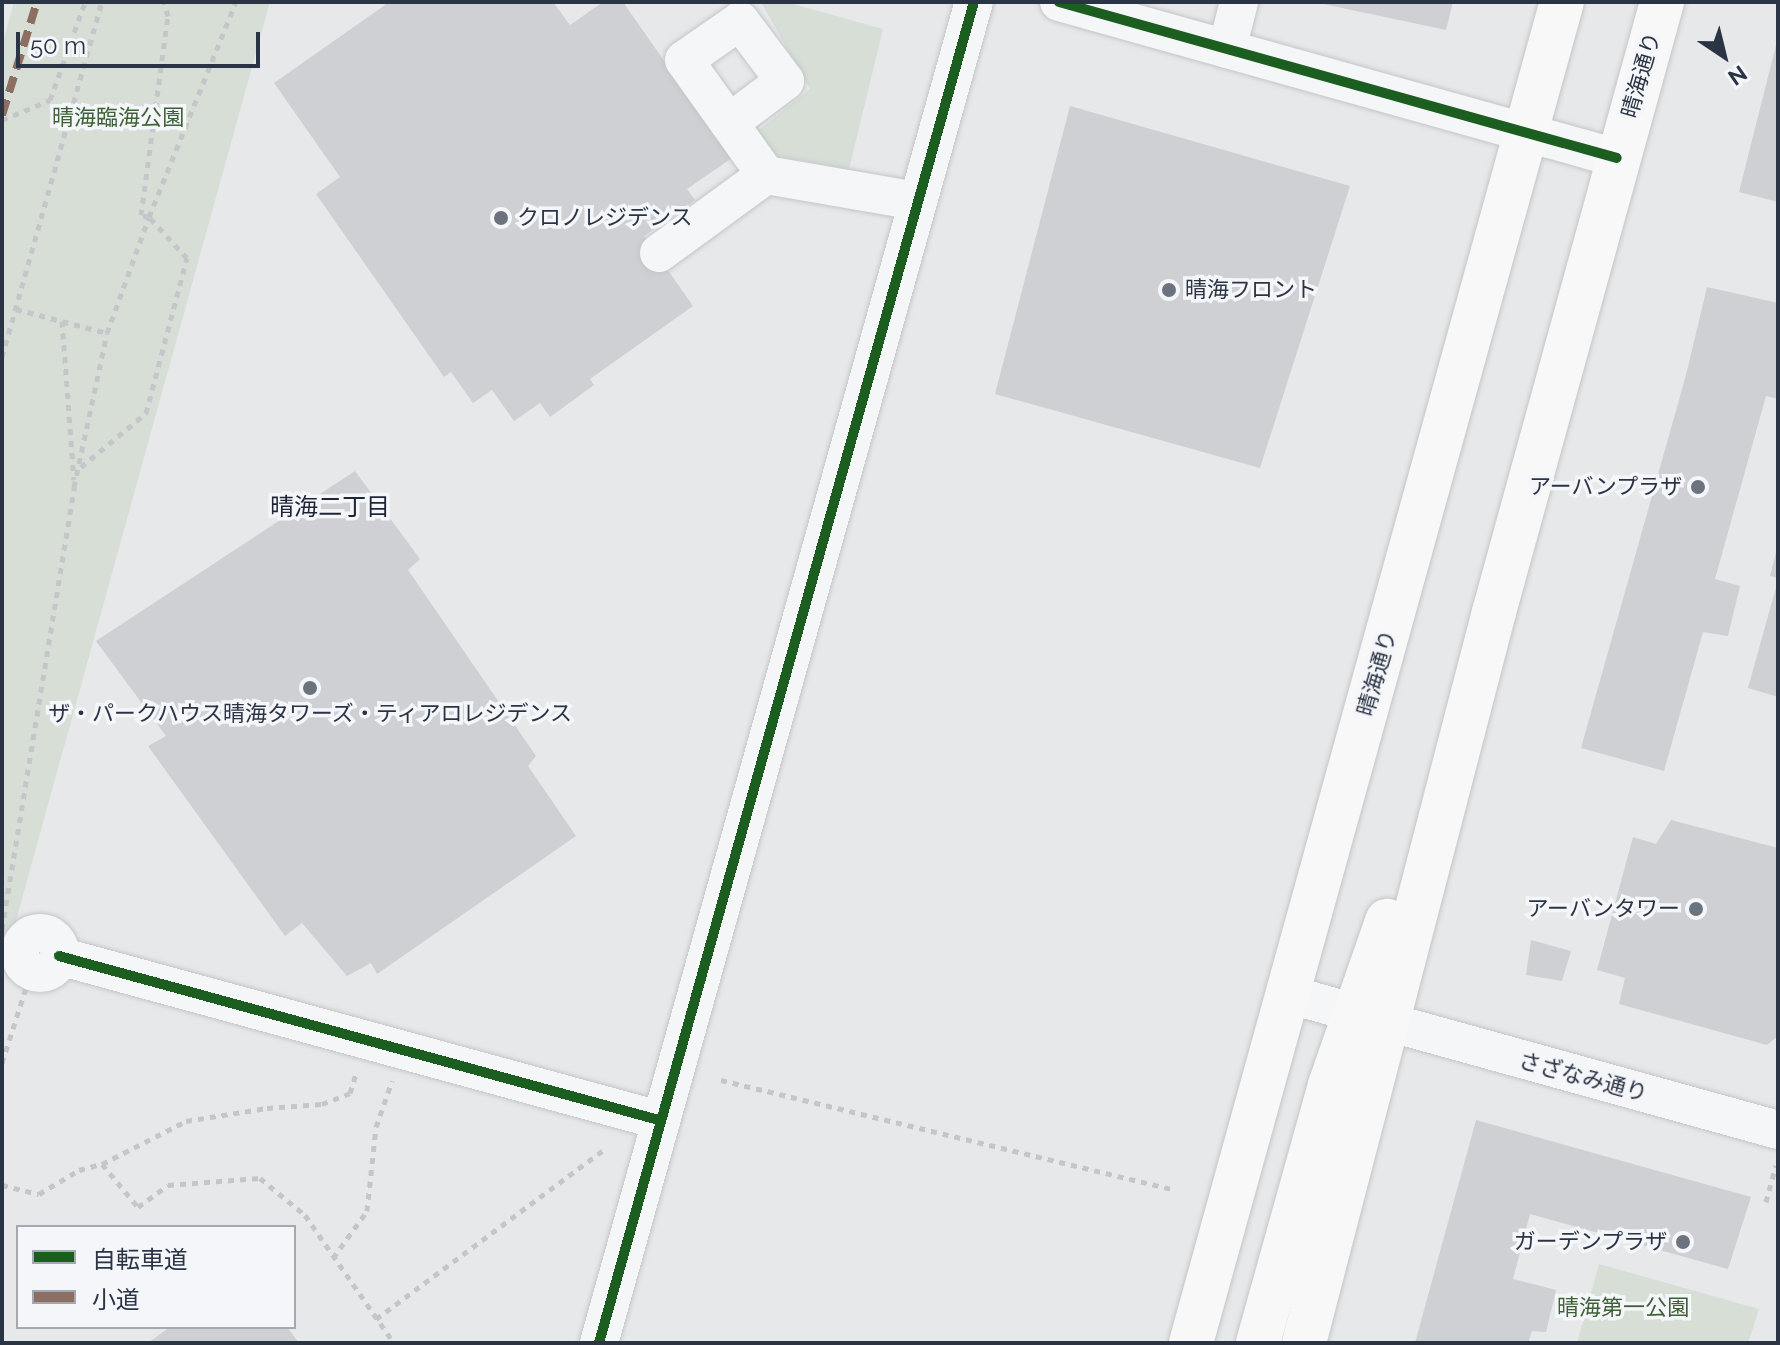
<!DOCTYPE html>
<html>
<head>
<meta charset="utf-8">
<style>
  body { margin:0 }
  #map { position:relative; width:1780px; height:1345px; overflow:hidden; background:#e6e8ea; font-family:Raleway,"Noto Sans JP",sans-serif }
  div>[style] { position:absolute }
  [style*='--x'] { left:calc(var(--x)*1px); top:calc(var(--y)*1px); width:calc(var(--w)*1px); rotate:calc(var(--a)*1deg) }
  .green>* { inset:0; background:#d6ded6 }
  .building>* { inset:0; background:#ced0d3 }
  .path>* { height:5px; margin-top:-2.5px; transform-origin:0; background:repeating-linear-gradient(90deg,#c5c6ca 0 6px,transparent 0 12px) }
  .roads { filter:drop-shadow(0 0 2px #c4c6c8) drop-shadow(0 0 2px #c4c6c8) }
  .minor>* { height:38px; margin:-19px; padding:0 19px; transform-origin:19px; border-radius:19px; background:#f5f6f7 }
  .minor>.ring { margin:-19px; padding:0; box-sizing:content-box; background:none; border:38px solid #f5f6f7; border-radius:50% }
  .major>* { height:44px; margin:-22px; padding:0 22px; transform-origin:22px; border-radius:22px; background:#f8f8f8 }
  .quiet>* { height:8px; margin-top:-4px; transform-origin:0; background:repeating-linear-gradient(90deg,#8d6e63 0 16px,transparent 0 24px) }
  .cycleway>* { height:10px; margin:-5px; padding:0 5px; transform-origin:5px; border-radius:5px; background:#1b5e20 }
  .dots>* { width:22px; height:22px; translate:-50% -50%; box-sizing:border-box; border:4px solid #f4f6f9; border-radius:50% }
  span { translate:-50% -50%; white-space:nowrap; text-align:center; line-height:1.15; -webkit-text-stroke:7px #f4f6f9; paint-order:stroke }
  .street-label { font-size:22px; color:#2b3445 }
  .park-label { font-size:22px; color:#3f6138 }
  .poi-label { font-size:22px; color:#2b3445 }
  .left { translate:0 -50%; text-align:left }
  .right { translate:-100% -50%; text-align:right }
  .neighbourhood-label { font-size:24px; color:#1d2536 }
  .frame { position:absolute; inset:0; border:4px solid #2b3445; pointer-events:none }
  .legend { position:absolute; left:16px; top:1225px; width:280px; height:104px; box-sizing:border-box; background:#f4f6f9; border:2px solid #a4a8b1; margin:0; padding:10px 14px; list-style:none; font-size:24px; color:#2b3445 }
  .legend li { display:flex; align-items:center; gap:16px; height:40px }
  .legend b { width:40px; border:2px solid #a4a8b1 }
  .north { position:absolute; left:1684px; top:16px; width:80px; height:80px; -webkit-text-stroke:6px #f4f6f9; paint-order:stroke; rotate:145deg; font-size:22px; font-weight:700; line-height:32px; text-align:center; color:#2b3445 }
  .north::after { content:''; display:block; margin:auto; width:28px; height:36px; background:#2b3445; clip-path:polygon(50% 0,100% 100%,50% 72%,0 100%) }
  .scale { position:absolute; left:16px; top:32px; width:244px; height:36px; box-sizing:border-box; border:4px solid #2b3445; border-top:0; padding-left:10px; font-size:24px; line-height:28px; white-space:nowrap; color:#2b3445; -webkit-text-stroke:6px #f4f6f9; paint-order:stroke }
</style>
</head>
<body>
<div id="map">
  <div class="green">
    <i style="clip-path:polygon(14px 2px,270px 2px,2px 971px,2px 46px)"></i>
    <i style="clip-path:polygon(761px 2px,786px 2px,883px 29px,849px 169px,777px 156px,755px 133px,810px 89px)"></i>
    <i style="clip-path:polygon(1599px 1264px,1759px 1309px,1748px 1343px,1577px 1343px)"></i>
  </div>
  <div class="building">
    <i style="clip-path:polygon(383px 2px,553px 2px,570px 25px,603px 2px,623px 2px,732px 158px,687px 189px,695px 200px,644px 236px,693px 306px,590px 379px,594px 385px,550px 417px,540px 403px,514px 421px,492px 390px,473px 403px,451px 372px,444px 377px,316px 194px,340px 177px,274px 83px,385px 5px)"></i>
    <i style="clip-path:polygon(1314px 2px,1453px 2px,1446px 30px)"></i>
    <i style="clip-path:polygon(1777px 41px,1778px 41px,1778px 202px,1739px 192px)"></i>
    <i style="clip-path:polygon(1070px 106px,1350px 186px,1260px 468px,995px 394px)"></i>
    <i style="clip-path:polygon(1707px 287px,1778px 303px,1778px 399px,1766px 396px,1715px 579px,1740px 586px,1728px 636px,1703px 632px,1664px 771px,1581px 748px,1686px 375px)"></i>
    <i style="clip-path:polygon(355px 471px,420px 559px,408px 570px,536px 756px,528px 766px,576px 836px,377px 974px,371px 963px,347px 976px,302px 923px,285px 936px,148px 746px,166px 736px,96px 641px)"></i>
    <i style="clip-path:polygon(1777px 549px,1778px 549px,1778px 578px,1770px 576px)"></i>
    <i style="clip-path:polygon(1778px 580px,1778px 697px,1748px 688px)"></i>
    <i style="clip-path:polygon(1671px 820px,1778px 848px,1778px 1036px,1767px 1045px,1619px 1004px,1625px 978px,1597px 970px,1633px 837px,1656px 844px)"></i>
    <i style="clip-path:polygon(1531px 940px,1571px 951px,1562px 981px,1526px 975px)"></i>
    <i style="clip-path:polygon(1476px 1120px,1751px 1197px,1728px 1269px,1530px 1214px,1513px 1279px,1556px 1290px,1546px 1332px,1532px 1331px,1528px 1343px,1415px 1343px)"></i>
    <i style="clip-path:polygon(170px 1327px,287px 1327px,299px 1343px,148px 1343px)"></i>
  </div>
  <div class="path">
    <i style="--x:2;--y:120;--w:52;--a:-22.6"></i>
    <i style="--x:50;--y:100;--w:104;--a:-70.3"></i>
    <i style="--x:16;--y:309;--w:94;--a:14.8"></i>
    <i style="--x:62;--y:321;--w:159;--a:85.7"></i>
    <i style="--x:2;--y:357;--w:369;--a:-74.3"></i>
    <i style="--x:81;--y:467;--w:85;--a:-39.7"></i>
    <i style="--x:146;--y:413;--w:160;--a:-75.2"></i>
    <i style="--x:187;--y:258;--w:56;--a:-132.8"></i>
    <i style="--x:149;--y:217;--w:8;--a:-166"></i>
    <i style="--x:141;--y:215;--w:201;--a:-82.3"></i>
    <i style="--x:168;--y:16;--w:15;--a:-106"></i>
    <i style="--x:2;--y:929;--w:448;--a:-80.7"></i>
    <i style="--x:74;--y:487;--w:157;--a:-77.9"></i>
    <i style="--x:107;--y:333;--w:123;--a:-70.1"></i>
    <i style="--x:149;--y:217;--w:232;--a:-68"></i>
    <i style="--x:2;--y:945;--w:19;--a:12"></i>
    <i style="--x:2;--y:1063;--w:79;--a:-72.3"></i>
    <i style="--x:721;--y:1080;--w:464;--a:13.6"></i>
    <i style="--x:102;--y:1164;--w:56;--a:50.1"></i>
    <i style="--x:138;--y:1207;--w:37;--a:-36"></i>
    <i style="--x:168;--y:1185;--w:92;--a:-4.4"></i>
    <i style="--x:260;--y:1178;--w:58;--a:39.4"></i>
    <i style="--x:305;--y:1215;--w:156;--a:55.2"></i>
    <i style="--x:2;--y:1185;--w:38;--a:14"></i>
    <i style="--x:39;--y:1194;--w:47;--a:-31"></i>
    <i style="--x:79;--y:1170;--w:24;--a:-15"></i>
    <i style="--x:102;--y:1164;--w:94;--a:-27.1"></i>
    <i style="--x:186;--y:1121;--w:82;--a:-9.1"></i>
    <i style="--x:267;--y:1108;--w:55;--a:-4.2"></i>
    <i style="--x:322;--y:1104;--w:30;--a:-21"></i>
    <i style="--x:350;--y:1093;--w:21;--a:-73"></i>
    <i style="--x:1766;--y:1202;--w:38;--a:-75"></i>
    <i style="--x:333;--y:1258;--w:58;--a:-54.1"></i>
    <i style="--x:367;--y:1211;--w:84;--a:-83.9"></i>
    <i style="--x:376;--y:1127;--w:49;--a:-70.8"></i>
    <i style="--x:376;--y:1319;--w:282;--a:-36.6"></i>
  </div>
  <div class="roads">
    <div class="minor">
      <i style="--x:1059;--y:2;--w:579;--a:15.62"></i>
      <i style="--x:1227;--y:49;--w:49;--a:-75.7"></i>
      <i style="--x:729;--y:123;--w:70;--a:-36.9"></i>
      <i style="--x:785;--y:81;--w:75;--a:-126.9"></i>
      <i style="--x:740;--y:21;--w:68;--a:145.1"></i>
      <i style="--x:684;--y:60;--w:141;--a:54.5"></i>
      <i style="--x:766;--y:175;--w:153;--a:9.8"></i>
      <i style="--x:659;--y:253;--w:132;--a:-36.1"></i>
      <i class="ring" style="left:20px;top:933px;width:2px;height:2px"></i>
      <i style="--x:59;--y:956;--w:622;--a:15.29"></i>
      <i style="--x:1287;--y:994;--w:509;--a:15.48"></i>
      <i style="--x:599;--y:1343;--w:1392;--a:-74.38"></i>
    </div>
    <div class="major">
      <i style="--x:1191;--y:1343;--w:1391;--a:-74.54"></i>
      <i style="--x:1258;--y:1343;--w:268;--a:-74.4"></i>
      <i style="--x:1330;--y:1085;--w:174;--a:-70.8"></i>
      <i style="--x:1304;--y:1343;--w:755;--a:-75.43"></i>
      <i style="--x:1494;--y:612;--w:633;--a:-74.6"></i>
    </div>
  </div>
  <div class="quiet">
    <i style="--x:2;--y:115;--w:118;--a:-72.8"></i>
  </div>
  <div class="cycleway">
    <i style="--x:1059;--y:2;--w:579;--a:15.62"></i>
    <i style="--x:59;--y:956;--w:622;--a:15.29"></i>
    <i style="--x:599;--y:1343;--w:1392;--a:-74.38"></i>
  </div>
  <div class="dots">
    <i style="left:501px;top:218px;background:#6c737f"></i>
    <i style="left:1169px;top:290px;background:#6c737f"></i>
    <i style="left:1698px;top:487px;background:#6c737f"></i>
    <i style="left:310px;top:688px;background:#6c737f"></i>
    <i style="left:1696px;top:909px;background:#6c737f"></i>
    <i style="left:1683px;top:1242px;background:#6c737f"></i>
  </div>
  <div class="street-label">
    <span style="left:1641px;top:75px;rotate:-74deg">晴海通り</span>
    <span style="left:1377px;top:673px;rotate:-74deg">晴海通り</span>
    <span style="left:1583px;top:1077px;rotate:15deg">さざなみ通り</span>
  </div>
  <div class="park-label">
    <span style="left:118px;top:118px">晴海臨海公園</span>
    <span style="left:1623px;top:1308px">晴海第一公園</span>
  </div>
  <div class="poi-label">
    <span class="left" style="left:517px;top:218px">クロノレジデンス</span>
    <span class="left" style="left:1185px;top:290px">晴海フロント</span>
    <span class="right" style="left:1682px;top:487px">アーバンプラザ</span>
    <span style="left:310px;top:714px">ザ・パークハウス晴海タワーズ・ティアロレジデンス</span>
    <span class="right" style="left:1680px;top:909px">アーバンタワー</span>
    <span class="right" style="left:1667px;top:1242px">ガーデンプラザ</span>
  </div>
  <div class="neighbourhood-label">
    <span style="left:330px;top:507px">晴海二丁目</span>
  </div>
  <div class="frame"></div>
  <ul class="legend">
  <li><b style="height:10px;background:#1b5e20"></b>自転車道</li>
  <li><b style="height:10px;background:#8d6e63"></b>小道</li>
  </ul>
  <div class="north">N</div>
  <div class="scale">50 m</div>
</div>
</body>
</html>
